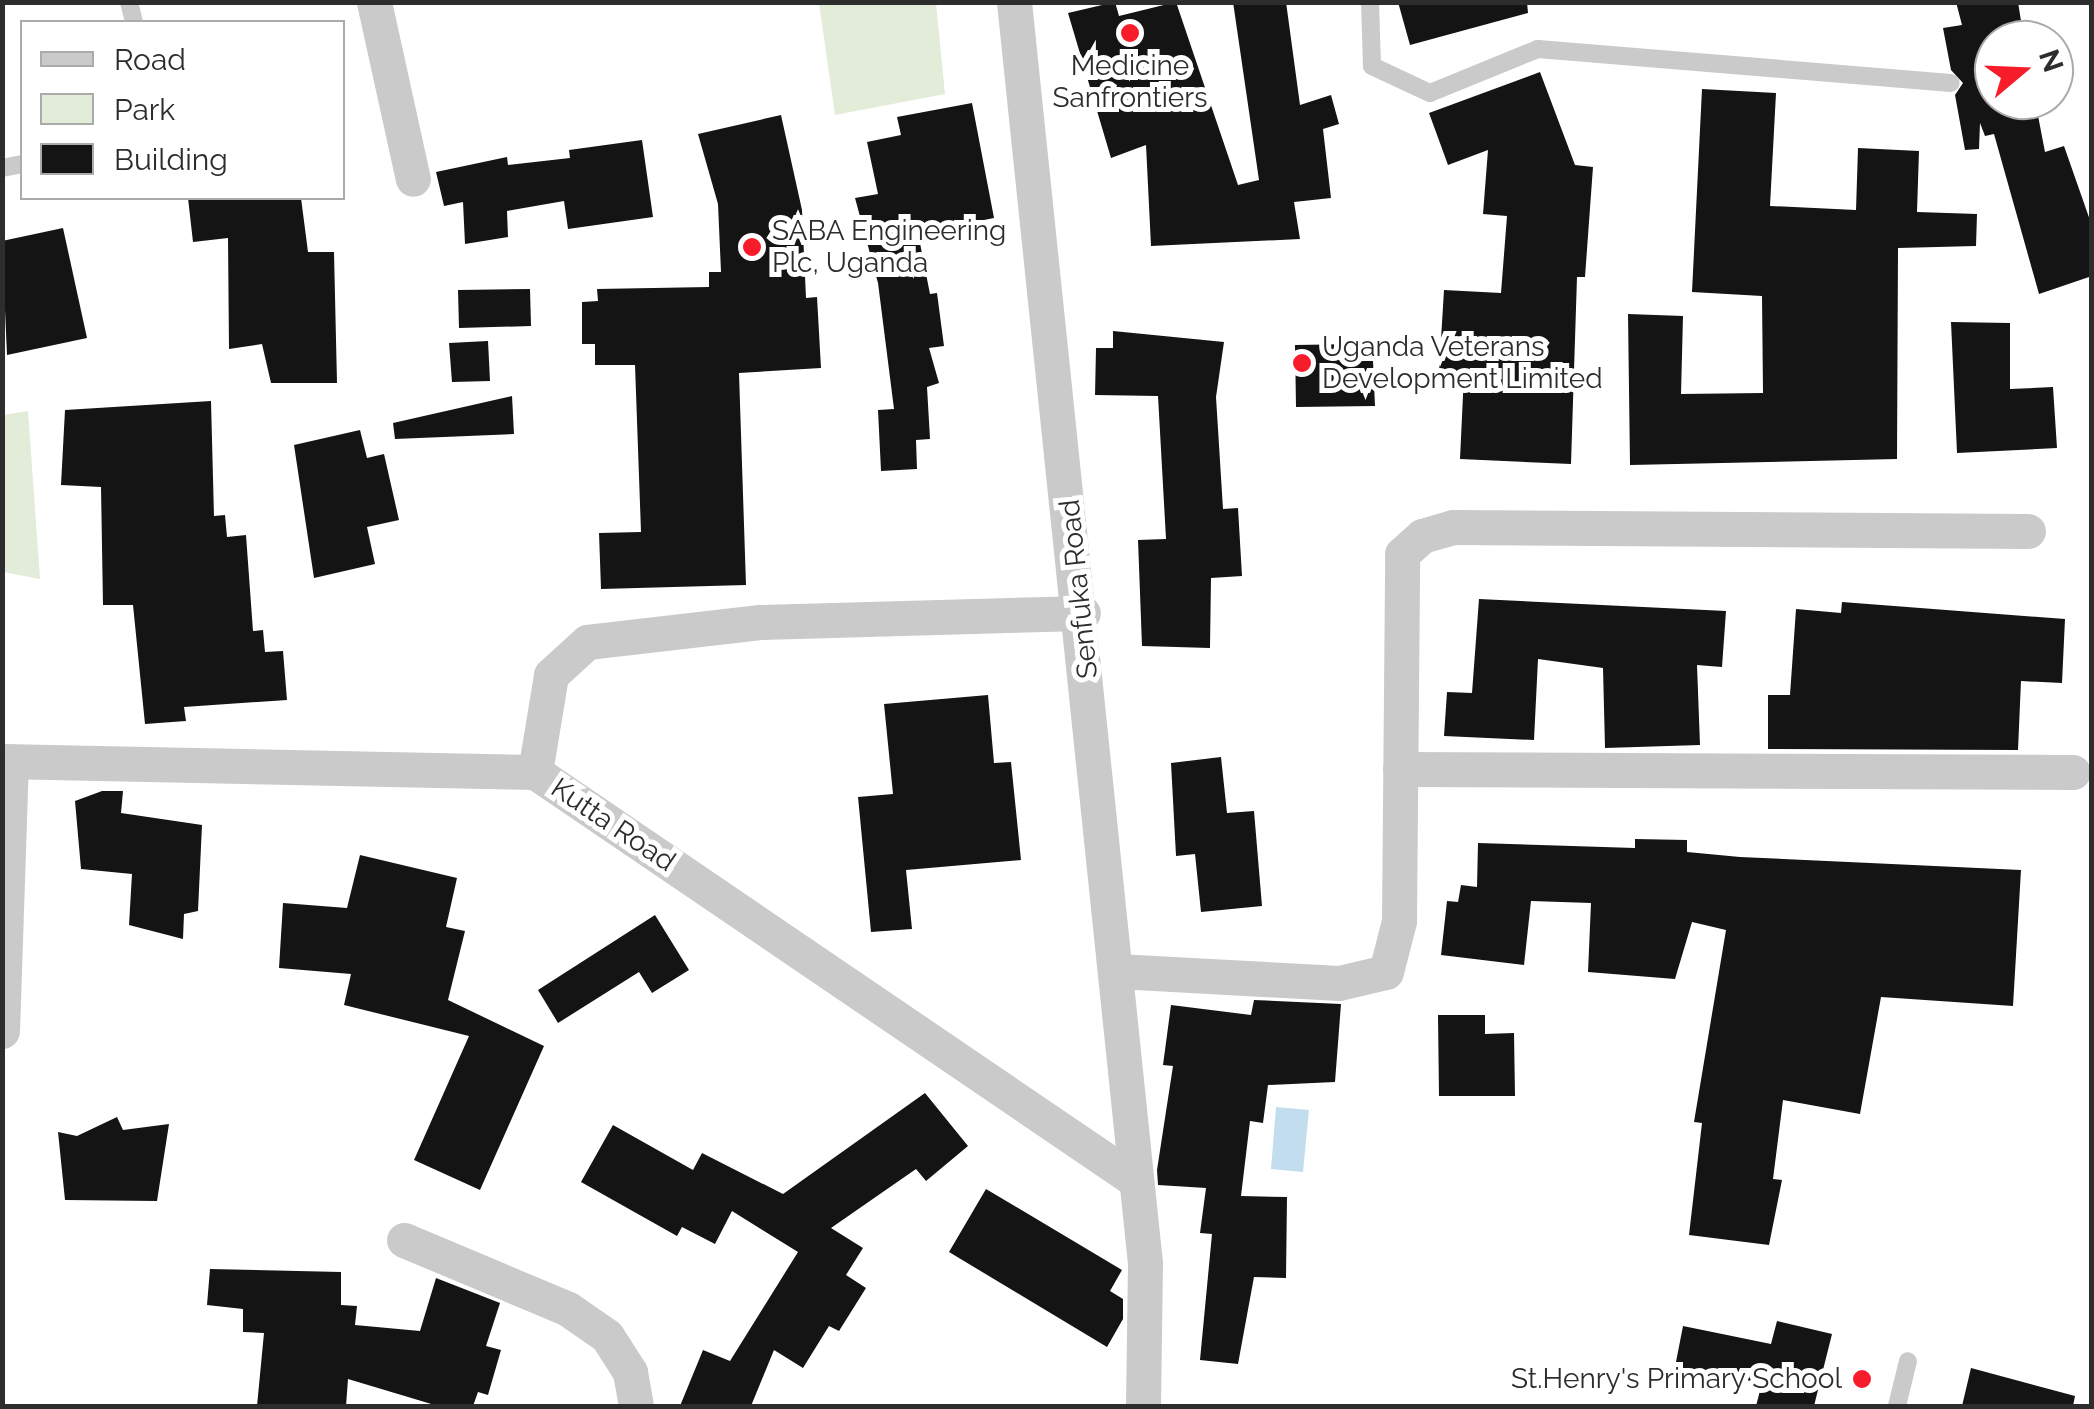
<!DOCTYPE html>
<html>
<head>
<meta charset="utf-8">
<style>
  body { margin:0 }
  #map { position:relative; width:2094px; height:1409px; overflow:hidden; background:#fff; font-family:Raleway,sans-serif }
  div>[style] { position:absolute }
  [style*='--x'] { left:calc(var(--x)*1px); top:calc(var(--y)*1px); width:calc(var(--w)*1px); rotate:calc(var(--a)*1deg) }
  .green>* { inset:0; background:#e3ecd8 }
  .water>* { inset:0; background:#c2ddee }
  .building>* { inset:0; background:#141414 }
  .service>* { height:18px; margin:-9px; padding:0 9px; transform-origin:9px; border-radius:9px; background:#cacaca }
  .minor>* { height:35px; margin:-17.5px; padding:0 17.5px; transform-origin:17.5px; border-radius:17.5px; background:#cacaca }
  .dots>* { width:28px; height:28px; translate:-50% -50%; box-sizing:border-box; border:5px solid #fff; border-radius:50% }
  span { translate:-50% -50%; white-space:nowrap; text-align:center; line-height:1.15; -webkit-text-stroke:10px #fff; paint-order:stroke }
  .poi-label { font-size:28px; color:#2d2d2d }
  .left { translate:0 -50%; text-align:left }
  .right { translate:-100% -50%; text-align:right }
  .street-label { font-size:28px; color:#2d2d2d }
  .frame { position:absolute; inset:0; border:5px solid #2d2d2d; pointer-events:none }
  .legend { position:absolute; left:20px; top:20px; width:325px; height:180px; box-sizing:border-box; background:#fff; border:2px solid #ababab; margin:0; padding:12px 18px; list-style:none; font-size:30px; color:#2d2d2d }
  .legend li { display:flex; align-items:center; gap:20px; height:50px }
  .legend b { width:50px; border:2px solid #ababab }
  .north { position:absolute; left:1974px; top:20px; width:100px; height:100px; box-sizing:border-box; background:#fff; border:2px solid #ababab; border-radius:50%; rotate:71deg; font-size:28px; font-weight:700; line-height:40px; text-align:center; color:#2d2d2d }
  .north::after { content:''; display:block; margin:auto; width:35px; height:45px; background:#f71c2a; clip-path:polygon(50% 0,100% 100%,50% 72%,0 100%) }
</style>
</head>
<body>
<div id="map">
  <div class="green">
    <i style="clip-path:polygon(819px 3px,936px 3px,945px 94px,835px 115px)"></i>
    <i style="clip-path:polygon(28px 411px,40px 579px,3px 572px,3px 415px)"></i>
  </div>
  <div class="water">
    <i style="clip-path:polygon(1276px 1107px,1309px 1110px,1303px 1172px,1271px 1169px)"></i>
  </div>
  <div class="building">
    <i style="clip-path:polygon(1115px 2px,1119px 16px,1176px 2px,1238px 185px,1259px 180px,1233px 2px,1286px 2px,1300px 105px,1331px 95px,1339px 124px,1323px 129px,1331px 198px,1294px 202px,1300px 239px,1151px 246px,1146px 145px,1111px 158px,1068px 13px)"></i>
    <i style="clip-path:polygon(1398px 2px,1527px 2px,1528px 13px,1410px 45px)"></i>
    <i style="clip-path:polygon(1956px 2px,2018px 2px,2024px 40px,1994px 40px,1994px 100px,2035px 100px,2045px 152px,2064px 146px,2092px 226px,2092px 276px,2039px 294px,1994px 134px,1985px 136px,1980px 123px,1979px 149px,1965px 150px,1955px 95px,1963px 83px,1951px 70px,1943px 28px,1962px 25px)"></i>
    <i style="clip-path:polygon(1540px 72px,1575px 165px,1593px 167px,1585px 277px,1577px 277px,1571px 464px,1460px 459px,1464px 374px,1439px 372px,1444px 290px,1501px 293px,1507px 216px,1483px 214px,1488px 150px,1448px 165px,1429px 113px)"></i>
    <i style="clip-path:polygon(1702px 89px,1776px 93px,1770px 206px,1856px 210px,1858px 148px,1919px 151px,1917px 212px,1977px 214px,1976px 246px,1898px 248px,1897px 459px,1630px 465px,1628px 314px,1683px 316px,1681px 394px,1763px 393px,1762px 296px,1692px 292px)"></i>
    <i style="clip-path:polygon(972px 103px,994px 218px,918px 233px,930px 294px,937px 293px,944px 346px,929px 348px,939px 383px,927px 387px,930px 439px,916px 440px,917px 469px,881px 471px,878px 410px,894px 409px,878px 283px,855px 198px,878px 194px,867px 142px,901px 135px,897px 117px)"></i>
    <i style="clip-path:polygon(781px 115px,802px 210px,806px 298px,817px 297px,821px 368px,739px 373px,746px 585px,601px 589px,599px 533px,641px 532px,635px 365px,595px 365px,595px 344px,582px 344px,582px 302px,598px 301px,597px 289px,709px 287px,709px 272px,721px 272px,718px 204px,698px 134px)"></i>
    <i style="clip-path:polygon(642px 140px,653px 217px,568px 229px,564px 201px,507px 211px,508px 237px,465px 244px,463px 202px,444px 206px,436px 172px,507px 157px,508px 165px,570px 158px,569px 150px)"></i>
    <i style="clip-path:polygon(188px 198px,301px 198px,308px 252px,334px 252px,337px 383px,271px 383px,262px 344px,229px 349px,228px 238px,193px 242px)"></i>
    <i style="clip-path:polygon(63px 228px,87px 338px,7px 355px,2px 241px)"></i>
    <i style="clip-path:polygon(530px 289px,531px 326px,459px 328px,458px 290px)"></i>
    <i style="clip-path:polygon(1951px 322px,2010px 323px,2010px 389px,2053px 387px,2057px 448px,1957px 453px)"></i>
    <i style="clip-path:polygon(1113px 331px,1224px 342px,1216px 397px,1223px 509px,1238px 508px,1242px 576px,1211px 578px,1210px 648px,1142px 646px,1138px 540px,1166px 539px,1158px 396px,1095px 395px,1096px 348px,1113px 348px)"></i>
    <i style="clip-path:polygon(488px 341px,490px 381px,452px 382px,449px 343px)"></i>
    <i style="clip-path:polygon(1355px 344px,1356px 361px,1373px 361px,1375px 406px,1296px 407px,1295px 345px)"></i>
    <i style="clip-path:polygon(512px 396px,514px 434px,395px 439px,393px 423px)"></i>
    <i style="clip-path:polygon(211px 401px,214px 516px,225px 515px,227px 537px,246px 535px,253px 631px,263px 630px,265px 652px,283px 651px,287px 700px,184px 707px,186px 721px,145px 724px,133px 605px,103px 605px,101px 487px,61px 485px,65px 410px)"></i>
    <i style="clip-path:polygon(360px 430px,367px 458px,384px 454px,399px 520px,367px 527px,375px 564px,314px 578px,294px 445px)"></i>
    <i style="clip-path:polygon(1479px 599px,1726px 611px,1722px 667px,1697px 665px,1700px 745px,1605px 748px,1603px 668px,1538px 659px,1534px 740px,1444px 736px,1447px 692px,1472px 693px)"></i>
    <i style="clip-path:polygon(1842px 602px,2065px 619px,2062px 683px,2021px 681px,2018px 750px,1768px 749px,1768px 695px,1790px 695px,1796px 609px,1841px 613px)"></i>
    <i style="clip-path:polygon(988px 695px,994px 763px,1011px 762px,1021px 860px,906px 870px,912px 929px,871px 932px,858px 797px,893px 794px,884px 704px)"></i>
    <i style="clip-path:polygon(1221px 757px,1227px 813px,1254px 811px,1262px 906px,1201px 912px,1195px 854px,1176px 856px,1171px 763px)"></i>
    <i style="clip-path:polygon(102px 791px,123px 791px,121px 813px,202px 825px,198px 911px,184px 914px,183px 939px,129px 925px,132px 874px,81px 869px,75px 801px)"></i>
    <i style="clip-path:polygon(1635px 839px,1687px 840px,1687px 852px,1740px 857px,2021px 870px,2013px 1006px,1881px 997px,1860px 1114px,1783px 1100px,1773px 1179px,1782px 1180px,1769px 1245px,1689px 1235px,1702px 1123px,1694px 1122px,1726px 930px,1692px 922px,1675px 979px,1588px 972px,1591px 903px,1531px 901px,1524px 965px,1441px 955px,1447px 901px,1458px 902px,1461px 885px,1477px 887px,1478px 843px,1635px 848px)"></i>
    <i style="clip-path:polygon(360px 855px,457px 878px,446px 927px,465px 931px,448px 1000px,544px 1046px,480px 1190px,414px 1160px,469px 1036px,344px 1005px,351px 974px,279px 968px,283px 903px,347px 908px)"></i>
    <i style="clip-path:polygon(655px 915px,689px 970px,652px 993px,639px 972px,558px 1023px,538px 990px)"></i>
    <i style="clip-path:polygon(1254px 1000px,1341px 1004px,1335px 1082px,1268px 1085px,1263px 1123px,1250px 1121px,1241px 1196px,1287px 1197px,1286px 1278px,1254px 1277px,1238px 1364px,1200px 1360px,1212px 1234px,1200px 1233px,1206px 1188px,1158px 1185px,1157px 1170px,1173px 1066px,1163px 1065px,1171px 1005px,1251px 1015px)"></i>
    <i style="clip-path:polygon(1438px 1015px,1485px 1015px,1485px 1034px,1514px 1033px,1515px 1096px,1439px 1096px)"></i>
    <i style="clip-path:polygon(925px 1093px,968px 1146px,926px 1181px,916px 1169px,831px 1228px,863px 1248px,846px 1275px,866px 1288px,839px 1331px,829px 1326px,803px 1368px,774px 1350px,751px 1406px,680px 1406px,703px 1350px,730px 1361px,798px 1252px,732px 1211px,715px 1244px,682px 1227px,677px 1236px,581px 1182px,613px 1125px,693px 1170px,702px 1153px,783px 1194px)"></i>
    <i style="clip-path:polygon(117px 1117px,123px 1130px,169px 1124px,157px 1201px,65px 1200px,58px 1132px,77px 1136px)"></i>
    <i style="clip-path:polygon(986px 1189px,1122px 1270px,1110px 1291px,1123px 1299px,1123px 1319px,1107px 1347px,949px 1252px)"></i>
    <i style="clip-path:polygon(210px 1269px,341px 1272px,341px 1305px,357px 1306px,355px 1325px,420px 1331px,436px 1278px,500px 1303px,486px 1346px,501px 1350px,488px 1395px,478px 1392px,473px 1406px,438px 1406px,348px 1379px,346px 1406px,257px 1406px,264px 1333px,243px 1332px,243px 1309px,207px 1305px)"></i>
    <i style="clip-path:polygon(1777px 1321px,1832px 1334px,1814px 1406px,1756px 1406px,1762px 1383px,1675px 1367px,1683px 1326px,1771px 1344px)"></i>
    <i style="clip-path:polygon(1971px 1368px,2075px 1396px,2073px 1406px,1962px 1406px)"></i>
  </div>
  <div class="service">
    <i style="--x:129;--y:2;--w:21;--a:76"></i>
    <i style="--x:1370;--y:2;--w:64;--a:88.2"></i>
    <i style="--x:1372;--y:66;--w:64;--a:25"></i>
    <i style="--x:1430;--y:93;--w:117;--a:-22.2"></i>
    <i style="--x:1538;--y:49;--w:414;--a:4.7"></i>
    <i style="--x:2;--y:168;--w:20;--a:-11"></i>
    <i style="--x:1897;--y:1406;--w:46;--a:-76.3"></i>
  </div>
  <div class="minor">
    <i style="--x:374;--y:2;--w:181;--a:77.6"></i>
    <i style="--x:1014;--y:2;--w:1268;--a:84.07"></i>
    <i style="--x:1145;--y:1263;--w:143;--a:90.8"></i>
    <i style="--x:2;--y:761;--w:533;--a:1.18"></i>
    <i style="--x:535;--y:772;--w:722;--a:34.22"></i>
    <i style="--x:1400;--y:769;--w:673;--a:0.26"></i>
    <i style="--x:535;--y:772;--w:98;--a:-80.6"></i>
    <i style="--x:551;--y:675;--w:49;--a:-42.5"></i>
    <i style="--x:587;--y:642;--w:174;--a:-6.6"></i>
    <i style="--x:760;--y:622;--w:323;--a:-1.6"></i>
    <i style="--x:1117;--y:971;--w:222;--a:3.1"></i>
    <i style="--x:1339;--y:983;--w:48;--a:-13.2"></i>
    <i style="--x:1386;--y:972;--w:53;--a:-75.7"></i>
    <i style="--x:1399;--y:921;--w:367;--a:-89.5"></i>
    <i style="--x:1402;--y:554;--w:27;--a:-42"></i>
    <i style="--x:1422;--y:536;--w:32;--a:-16"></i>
    <i style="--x:1453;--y:527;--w:575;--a:0.4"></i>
    <i style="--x:2;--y:1031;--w:270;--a:-88.1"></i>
    <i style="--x:404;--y:1240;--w:178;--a:22.8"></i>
    <i style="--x:568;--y:1309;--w:47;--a:34.7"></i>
    <i style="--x:607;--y:1336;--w:43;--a:57.4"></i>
    <i style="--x:630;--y:1372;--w:35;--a:80"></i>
  </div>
  <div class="dots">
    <i style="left:1130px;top:33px;background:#f71c2a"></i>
    <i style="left:752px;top:247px;background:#f71c2a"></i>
    <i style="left:1302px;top:363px;background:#f71c2a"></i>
    <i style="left:1862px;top:1379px;background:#f71c2a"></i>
  </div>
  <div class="poi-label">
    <span style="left:1130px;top:82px">Medicine<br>Sanfrontiers</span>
    <span class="left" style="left:772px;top:247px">SABA Engineering<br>Plc, Uganda</span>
    <span class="left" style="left:1322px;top:363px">Uganda Veterans<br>Development Limited</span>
    <span class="right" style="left:1842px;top:1379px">St.Henry's Primary School</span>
  </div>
  <div class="street-label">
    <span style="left:1079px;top:589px;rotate:-96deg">Senfuka Road</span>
    <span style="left:613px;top:825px;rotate:34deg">Kutta Road</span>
  </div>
  <div class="frame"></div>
  <ul class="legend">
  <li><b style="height:12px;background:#cacaca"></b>Road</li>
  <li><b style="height:28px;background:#e3ecd8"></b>Park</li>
  <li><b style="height:28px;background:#141414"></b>Building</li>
  </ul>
  <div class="north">N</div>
</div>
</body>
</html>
